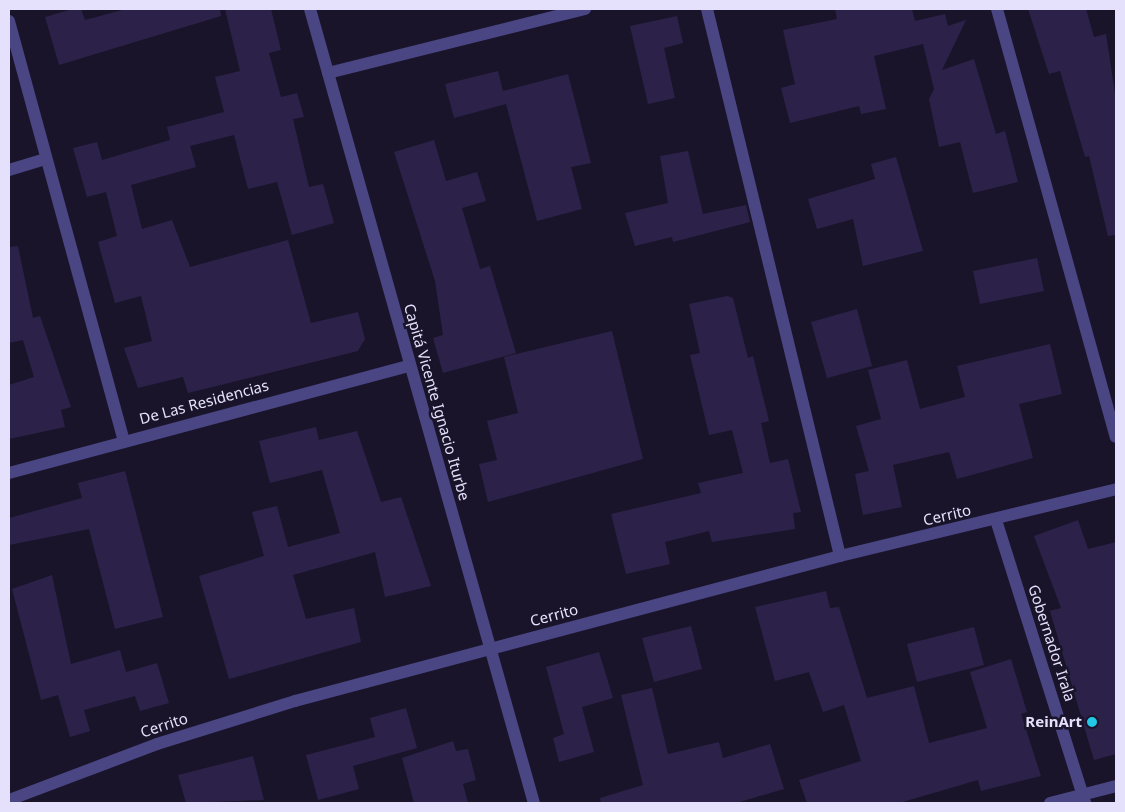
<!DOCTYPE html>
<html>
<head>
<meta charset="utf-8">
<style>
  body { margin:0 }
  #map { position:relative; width:1125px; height:812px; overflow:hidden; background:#19142a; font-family:"Noto Sans",sans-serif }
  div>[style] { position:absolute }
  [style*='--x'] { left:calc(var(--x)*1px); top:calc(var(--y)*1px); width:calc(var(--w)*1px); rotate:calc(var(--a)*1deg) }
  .building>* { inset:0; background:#2c2249 }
  .minor>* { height:12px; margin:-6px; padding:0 6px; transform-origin:6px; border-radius:6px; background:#4a4583 }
  .dots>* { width:14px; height:14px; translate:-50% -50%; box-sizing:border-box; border:2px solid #19142a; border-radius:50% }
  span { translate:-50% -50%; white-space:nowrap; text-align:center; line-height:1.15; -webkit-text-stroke:5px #19142a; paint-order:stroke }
  .street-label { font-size:15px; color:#e5e1fc }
  .poi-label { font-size:15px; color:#e5e1fc; font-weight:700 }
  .right { translate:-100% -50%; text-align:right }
  .frame { position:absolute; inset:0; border:10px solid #e5e1fc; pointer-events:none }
</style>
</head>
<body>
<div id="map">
  <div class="building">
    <i style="clip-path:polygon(73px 9px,81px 9px,85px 20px,126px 9px,220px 9px,221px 16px,59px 65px,45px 17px)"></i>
    <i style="clip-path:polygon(225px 9px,271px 9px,281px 50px,269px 53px,281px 97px,297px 93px,304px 117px,293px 119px,309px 187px,323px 184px,334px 223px,292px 235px,277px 182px,248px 189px,234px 135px,190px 146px,196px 167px,131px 185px,142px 229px,172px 220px,190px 267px,288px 240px,311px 323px,358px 312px,365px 339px,358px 351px,188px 393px,183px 377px,138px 388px,124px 348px,152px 341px,141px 296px,115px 303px,98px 242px,117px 236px,106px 192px,87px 197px,73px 148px,97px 142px,102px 160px,170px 140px,167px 127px,224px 112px,215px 77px,240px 71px)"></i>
    <i style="clip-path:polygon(835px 9px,912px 9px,915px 21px,945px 14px,948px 26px,966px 20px,942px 70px,974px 59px,996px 134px,1005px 131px,1018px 182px,973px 193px,960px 142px,939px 147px,929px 99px,934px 89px,923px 44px,874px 56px,886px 109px,861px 114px,859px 106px,790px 123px,781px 88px,795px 84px,783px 30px,837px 19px)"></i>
    <i style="clip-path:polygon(1028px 9px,1086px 9px,1094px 37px,1106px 34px,1116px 100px,1116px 235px,1108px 236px,1089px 156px,1085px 157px,1060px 71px,1049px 74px)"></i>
    <i style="clip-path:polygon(677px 16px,683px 43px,664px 48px,675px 98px,648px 104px,630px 26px)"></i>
    <i style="clip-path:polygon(498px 71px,503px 91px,568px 74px,591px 163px,571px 167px,582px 209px,537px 221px,506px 104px,454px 118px,445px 84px)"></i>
    <i style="clip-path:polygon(434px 140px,446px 181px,477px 172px,486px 201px,462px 208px,480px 269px,490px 266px,516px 353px,443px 373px,433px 338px,443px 335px,435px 281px,394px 152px)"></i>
    <i style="clip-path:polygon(688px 151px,703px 214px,746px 205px,750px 222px,673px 242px,672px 237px,635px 246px,625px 213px,668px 203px,660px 156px)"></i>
    <i style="clip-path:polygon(896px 157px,923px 251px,863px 266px,853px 219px,817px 229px,808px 199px,875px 179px,871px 164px)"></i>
    <i style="clip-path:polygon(18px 246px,33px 318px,40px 316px,71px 407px,61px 410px,65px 427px,9px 439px,9px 385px,34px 377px,23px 340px,9px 343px,9px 247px)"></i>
    <i style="clip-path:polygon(1037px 258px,1044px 291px,980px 304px,973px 271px)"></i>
    <i style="clip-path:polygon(727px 296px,733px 298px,748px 358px,753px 356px,769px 421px,761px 423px,770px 463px,788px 459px,801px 512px,793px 513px,795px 529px,712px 542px,709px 531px,665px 542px,670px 564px,626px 574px,611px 514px,701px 493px,698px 483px,743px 473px,732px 430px,709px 435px,690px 355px,700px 353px,689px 304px)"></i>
    <i style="clip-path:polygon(857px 309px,872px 366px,827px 378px,811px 322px)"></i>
    <i style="clip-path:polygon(612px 331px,643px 459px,488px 502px,479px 464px,497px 460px,487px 421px,518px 413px,504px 357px)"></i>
    <i style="clip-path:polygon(1050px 344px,1062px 394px,1019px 404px,1033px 458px,957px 479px,949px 452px,893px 465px,902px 507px,863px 515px,855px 474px,869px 471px,856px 426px,881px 419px,868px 370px,907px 360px,920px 409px,965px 397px,957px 366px)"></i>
    <i style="clip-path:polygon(316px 427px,319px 440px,357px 431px,381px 502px,401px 497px,431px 586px,385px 597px,375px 552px,293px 575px,306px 619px,354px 608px,361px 642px,229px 679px,199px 576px,264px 556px,252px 512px,277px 506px,288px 547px,340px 533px,322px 470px,270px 483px,259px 441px)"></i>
    <i style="clip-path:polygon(125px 471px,163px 617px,115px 629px,89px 529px,9px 545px,9px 518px,82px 498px,78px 483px)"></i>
    <i style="clip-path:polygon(1078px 520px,1088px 549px,1116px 542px,1116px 754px,1094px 760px,1050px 611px,1061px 608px,1034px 536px)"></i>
    <i style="clip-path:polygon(52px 575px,71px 664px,120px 650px,126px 672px,157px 663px,169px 703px,140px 711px,135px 696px,84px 710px,90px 731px,70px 737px,58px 695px,41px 700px,12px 589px)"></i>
    <i style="clip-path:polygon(826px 591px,830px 608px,839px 607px,867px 698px,914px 686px,929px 743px,987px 728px,970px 672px,1011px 659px,1027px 712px,1021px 714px,1041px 776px,981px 791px,978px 780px,899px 803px,807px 803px,799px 780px,861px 761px,844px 705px,823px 712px,809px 672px,775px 681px,755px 607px)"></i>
    <i style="clip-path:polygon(691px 626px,702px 669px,654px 682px,642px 638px)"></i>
    <i style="clip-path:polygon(974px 627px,984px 665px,917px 682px,907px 644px)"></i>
    <i style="clip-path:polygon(599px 652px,613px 698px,582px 707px,594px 752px,559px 762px,553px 738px,564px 734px,546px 667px)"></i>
    <i style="clip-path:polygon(652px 688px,668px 754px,719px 742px,723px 758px,770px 744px,784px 789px,736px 803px,601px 803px,600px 798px,643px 785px,621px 695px)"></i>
    <i style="clip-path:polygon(406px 708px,417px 748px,353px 766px,359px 789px,318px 800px,306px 755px,375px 737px,370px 718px)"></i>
    <i style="clip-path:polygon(453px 741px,456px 751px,468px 749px,476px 780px,463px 784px,468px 803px,414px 803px,402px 758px)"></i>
    <i style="clip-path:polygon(253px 756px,264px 800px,186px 803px,178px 775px)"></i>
  </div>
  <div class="minor">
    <i style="--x:310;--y:9;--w:825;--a:74.25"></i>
    <i style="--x:707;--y:9;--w:563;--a:76.33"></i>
    <i style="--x:997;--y:9;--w:444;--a:74.5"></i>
    <i style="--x:9;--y:21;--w:434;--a:74.7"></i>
    <i style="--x:328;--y:73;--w:265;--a:-14"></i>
    <i style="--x:9;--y:170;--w:38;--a:-17"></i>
    <i style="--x:9;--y:473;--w:413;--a:-15"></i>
    <i style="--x:996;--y:520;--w:297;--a:72.5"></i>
    <i style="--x:9;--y:800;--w:158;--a:-20.7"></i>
    <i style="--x:157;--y:744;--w:145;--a:-17.3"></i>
    <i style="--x:295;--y:701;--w:564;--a:-14.9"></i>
    <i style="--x:840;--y:556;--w:284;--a:-13.6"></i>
    <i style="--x:1050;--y:803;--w:68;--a:-14.4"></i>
  </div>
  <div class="dots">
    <i style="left:1092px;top:722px;background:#22c9e6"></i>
  </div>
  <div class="street-label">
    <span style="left:204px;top:402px;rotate:-15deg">De Las Residencias</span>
    <span style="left:437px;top:402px;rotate:74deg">Capitá Vicente Ignacio Iturbe</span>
    <span style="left:947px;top:515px;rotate:-13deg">Cerrito</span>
    <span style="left:554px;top:615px;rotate:-15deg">Cerrito</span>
    <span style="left:1052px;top:643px;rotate:72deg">Gobernador Irala</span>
    <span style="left:164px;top:725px;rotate:-18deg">Cerrito</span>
  </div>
  <div class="poi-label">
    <span class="right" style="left:1082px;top:722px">ReinArt</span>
  </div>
  <div class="frame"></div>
</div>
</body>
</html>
